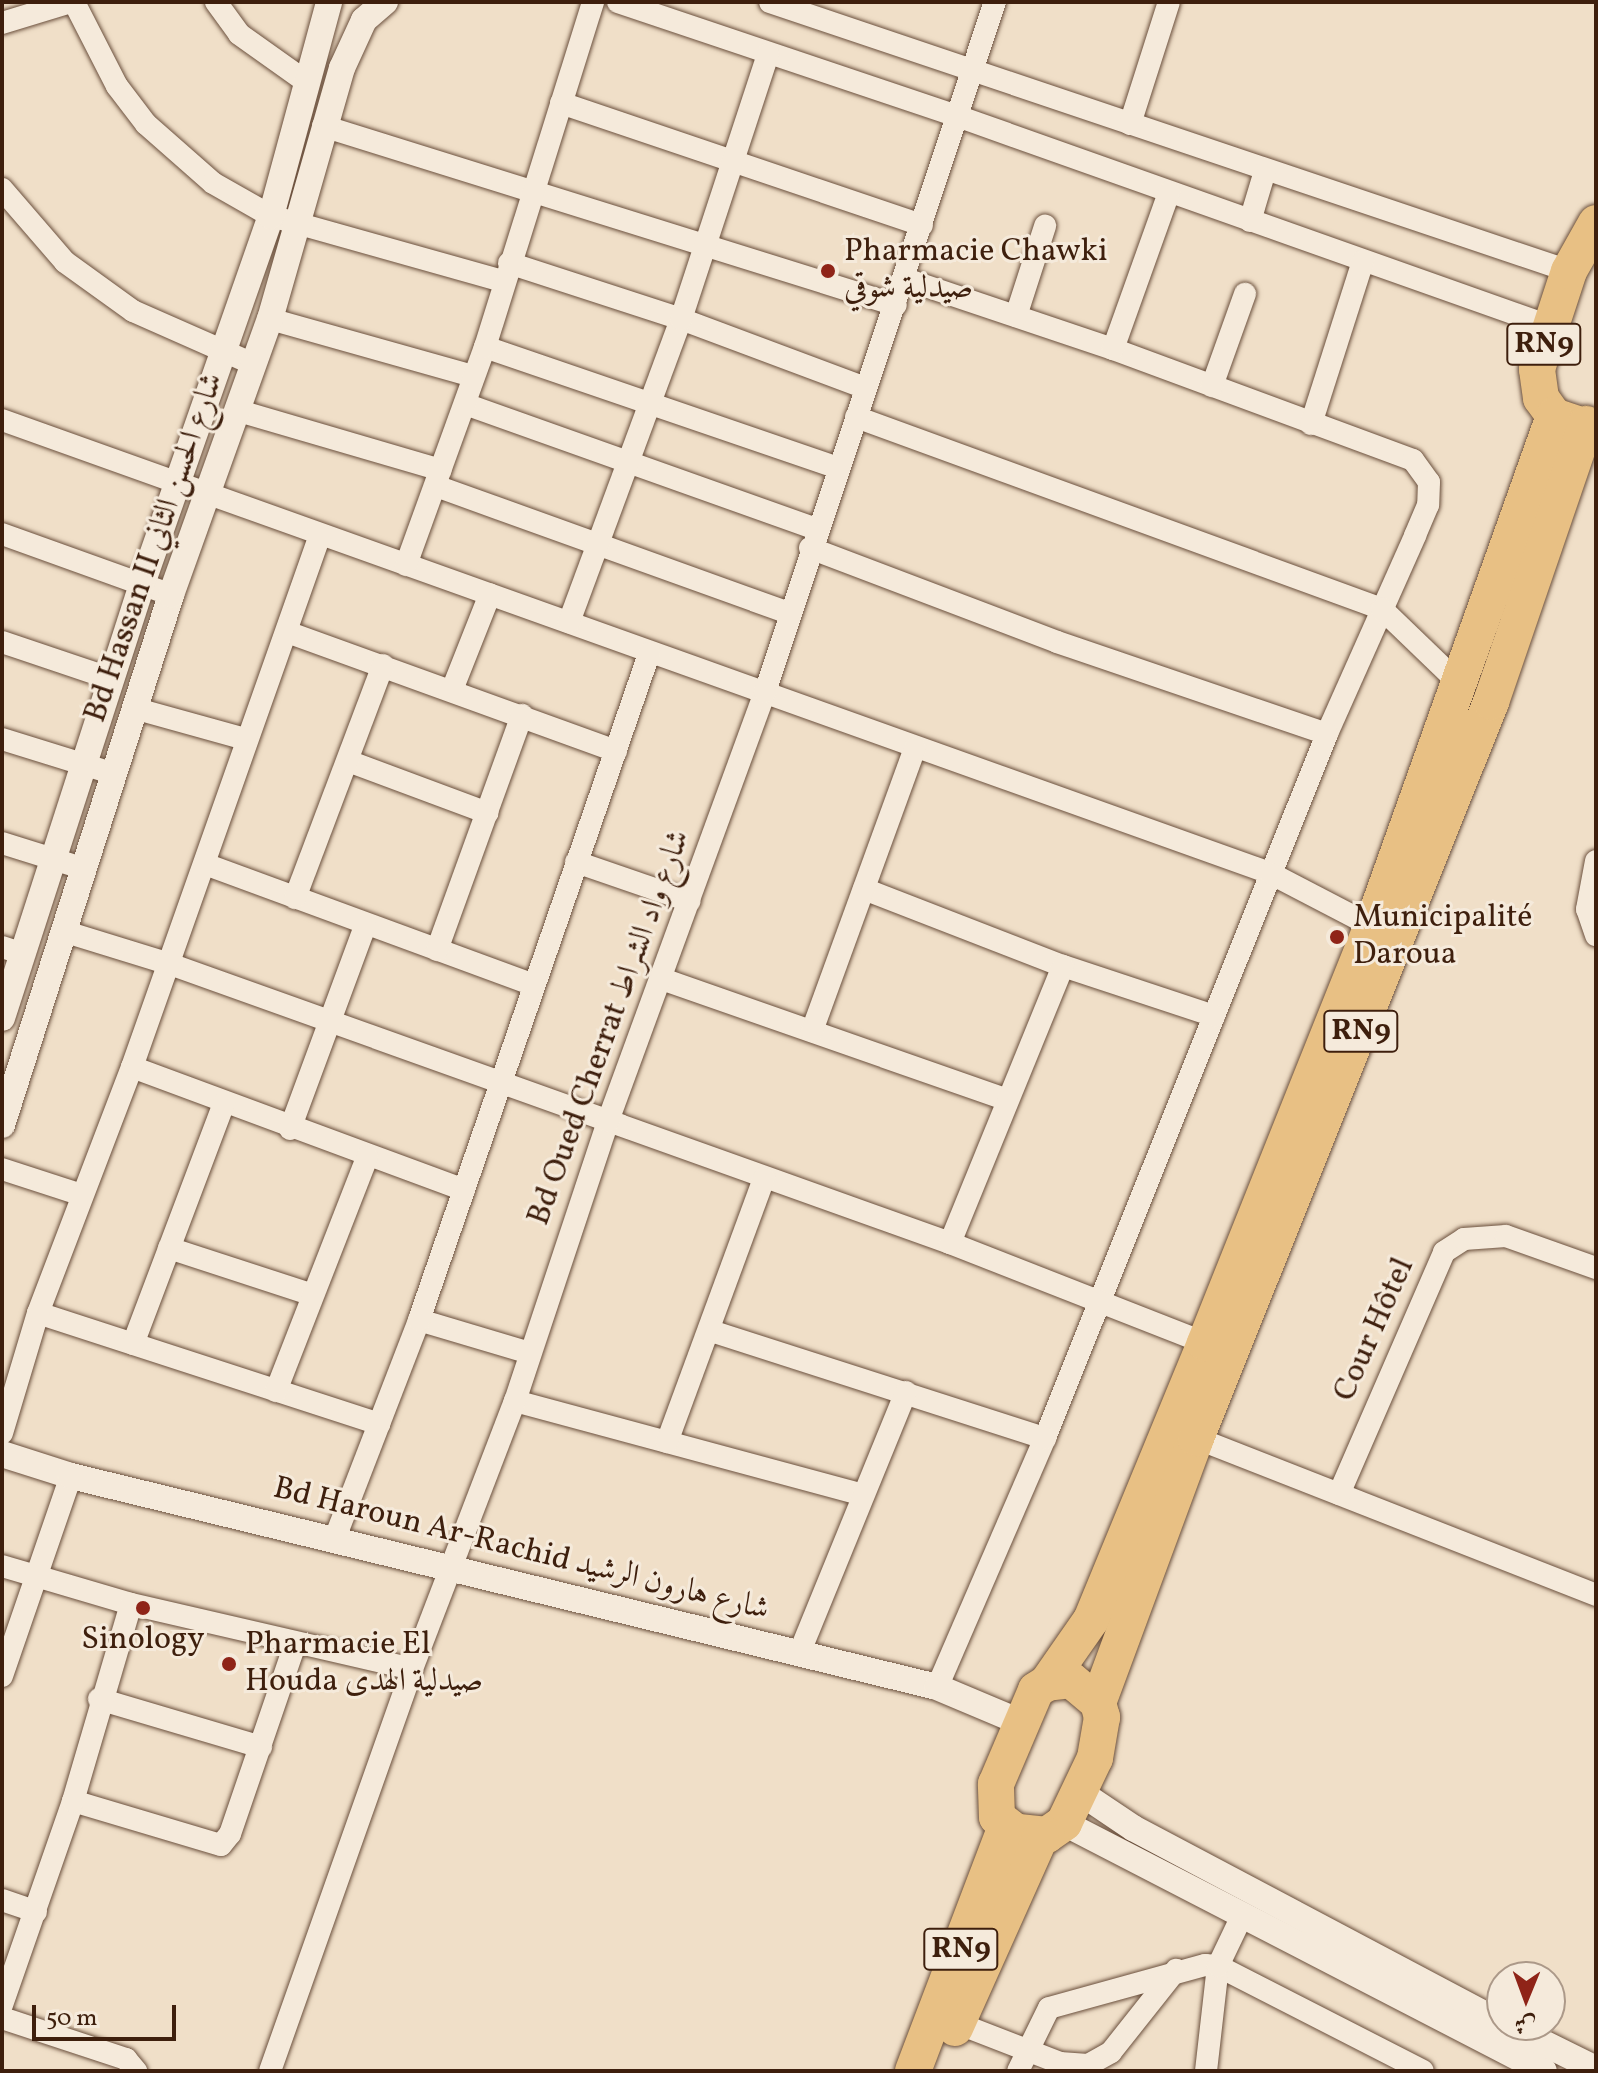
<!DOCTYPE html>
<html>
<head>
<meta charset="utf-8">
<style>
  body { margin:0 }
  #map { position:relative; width:1598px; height:2073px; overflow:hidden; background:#f0dfc8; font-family:Vollkorn,Amiri,serif }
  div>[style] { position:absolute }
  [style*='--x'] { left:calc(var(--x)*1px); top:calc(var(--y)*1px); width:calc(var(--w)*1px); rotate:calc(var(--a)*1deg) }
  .roads { filter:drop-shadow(0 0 2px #6a4f3c) drop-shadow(0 0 2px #6a4f3c) }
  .minor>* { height:22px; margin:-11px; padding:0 11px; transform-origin:11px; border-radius:11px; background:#f5eadb }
  .tertiary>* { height:26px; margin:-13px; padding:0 13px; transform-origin:13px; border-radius:13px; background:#f5eadb }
  .trunk>* { height:36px; margin:-18px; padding:0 18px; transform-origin:18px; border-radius:18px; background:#e8c084 }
  .dots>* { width:22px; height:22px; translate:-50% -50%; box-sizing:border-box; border:4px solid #f5eadb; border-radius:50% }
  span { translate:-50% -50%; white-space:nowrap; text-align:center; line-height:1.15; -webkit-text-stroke:6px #f5eadb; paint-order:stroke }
  .shield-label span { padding:2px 6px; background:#f5eadb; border:2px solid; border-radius:6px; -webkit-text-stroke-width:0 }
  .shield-label { font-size:30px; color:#3e1f0d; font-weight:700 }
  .poi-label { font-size:32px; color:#3e1f0d }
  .left { translate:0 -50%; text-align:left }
  .street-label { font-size:32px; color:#3e1f0d }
  .frame { position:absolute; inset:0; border:4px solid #3e1f0d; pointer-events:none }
  .north { position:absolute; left:1486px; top:1961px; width:80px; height:80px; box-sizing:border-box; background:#f5eadb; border:2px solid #ac9989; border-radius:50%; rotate:181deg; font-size:22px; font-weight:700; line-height:32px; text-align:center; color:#3e1f0d }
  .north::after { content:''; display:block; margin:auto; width:28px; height:36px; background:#8f2418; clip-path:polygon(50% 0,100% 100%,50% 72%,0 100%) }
  .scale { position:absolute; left:32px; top:2005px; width:144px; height:36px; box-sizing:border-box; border:4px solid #3e1f0d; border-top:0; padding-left:10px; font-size:24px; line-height:28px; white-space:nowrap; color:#3e1f0d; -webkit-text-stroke:6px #f5eadb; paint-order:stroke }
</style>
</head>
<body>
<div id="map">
  <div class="roads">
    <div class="minor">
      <i style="--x:74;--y:2;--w:94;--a:62.9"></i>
      <i style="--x:117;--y:86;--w:48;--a:52.7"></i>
      <i style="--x:146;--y:124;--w:89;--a:41.4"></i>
      <i style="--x:213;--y:183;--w:67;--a:29.6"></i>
      <i style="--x:271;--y:216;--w:241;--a:15.7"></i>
      <i style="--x:216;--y:2;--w:39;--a:54"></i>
      <i style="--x:239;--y:34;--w:85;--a:35.4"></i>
      <i style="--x:618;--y:2;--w:358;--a:18.6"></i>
      <i style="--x:957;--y:116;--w:628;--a:19.53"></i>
      <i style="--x:770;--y:2;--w:843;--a:18.61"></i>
      <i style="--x:2;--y:23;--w:72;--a:-16.9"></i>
      <i style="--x:561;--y:103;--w:381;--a:18.7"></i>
      <i style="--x:1130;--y:124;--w:128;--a:-72.3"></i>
      <i style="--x:323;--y:126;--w:600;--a:17.35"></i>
      <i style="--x:2;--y:189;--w:96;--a:49.2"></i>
      <i style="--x:65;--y:262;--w:84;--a:35.8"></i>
      <i style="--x:133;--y:311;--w:131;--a:23.8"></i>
      <i style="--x:1250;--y:221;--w:52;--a:-73.3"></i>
      <i style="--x:509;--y:263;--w:181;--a:18"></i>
      <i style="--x:681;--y:319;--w:197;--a:20.5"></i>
      <i style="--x:905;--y:279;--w:219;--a:18.6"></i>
      <i style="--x:1113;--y:349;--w:320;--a:20.3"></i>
      <i style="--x:1413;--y:460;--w:27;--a:54"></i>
      <i style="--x:1429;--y:482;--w:23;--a:92"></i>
      <i style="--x:1428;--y:505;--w:34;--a:113"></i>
      <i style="--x:1415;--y:536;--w:217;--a:114"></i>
      <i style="--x:1327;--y:734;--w:758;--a:111.83"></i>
      <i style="--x:1045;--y:1438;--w:271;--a:113.4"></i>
      <i style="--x:1016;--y:316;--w:95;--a:-72.1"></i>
      <i style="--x:270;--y:319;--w:211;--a:15.7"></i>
      <i style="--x:485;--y:347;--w:373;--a:18.9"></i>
      <i style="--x:1113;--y:349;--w:166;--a:-70.3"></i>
      <i style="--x:1212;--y:386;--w:98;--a:-70.3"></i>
      <i style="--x:465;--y:404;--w:374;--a:19.6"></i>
      <i style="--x:239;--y:411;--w:210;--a:16.3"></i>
      <i style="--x:856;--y:417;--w:560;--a:20.05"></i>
      <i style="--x:1382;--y:609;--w:107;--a:43.9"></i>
      <i style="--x:2;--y:420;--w:1346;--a:19.66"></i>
      <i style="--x:1270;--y:873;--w:115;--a:27.5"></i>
      <i style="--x:1311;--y:424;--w:171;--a:-72.3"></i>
      <i style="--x:436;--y:486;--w:377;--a:19.8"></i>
      <i style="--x:2;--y:534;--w:180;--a:19.8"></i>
      <i style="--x:810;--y:548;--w:264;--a:20.8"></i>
      <i style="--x:1057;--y:642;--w:285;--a:18.8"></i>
      <i style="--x:406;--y:565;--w:232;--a:-70.1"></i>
      <i style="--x:485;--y:347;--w:362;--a:-72.6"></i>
      <i style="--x:569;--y:622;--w:323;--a:-69.7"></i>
      <i style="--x:681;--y:319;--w:279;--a:-71.8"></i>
      <i style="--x:287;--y:632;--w:350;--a:19.9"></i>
      <i style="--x:2;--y:642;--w:116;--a:18.6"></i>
      <i style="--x:452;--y:690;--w:103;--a:-68.4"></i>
      <i style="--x:137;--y:709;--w:112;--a:15.5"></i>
      <i style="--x:2;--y:739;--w:118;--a:17.2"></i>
      <i style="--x:348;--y:761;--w:149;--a:20.4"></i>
      <i style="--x:2;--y:843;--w:87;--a:17.4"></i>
      <i style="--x:1596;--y:861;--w:49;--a:100.6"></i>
      <i style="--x:1587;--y:909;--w:28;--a:71"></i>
      <i style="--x:576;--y:862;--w:120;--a:19"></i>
      <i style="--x:205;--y:864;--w:350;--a:20.2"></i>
      <i style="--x:864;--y:889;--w:213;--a:21.2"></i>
      <i style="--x:1063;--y:966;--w:159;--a:18.3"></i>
      <i style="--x:295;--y:898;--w:249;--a:-69.3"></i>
      <i style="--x:66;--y:932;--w:106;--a:17.1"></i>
      <i style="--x:167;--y:963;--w:832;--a:19.68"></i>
      <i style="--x:950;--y:1243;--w:274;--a:21.4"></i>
      <i style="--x:2;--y:947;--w:23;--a:18"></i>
      <i style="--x:437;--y:950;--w:250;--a:-70.1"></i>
      <i style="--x:662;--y:979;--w:363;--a:19.3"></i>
      <i style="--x:812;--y:1031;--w:301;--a:-70"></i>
      <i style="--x:132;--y:1067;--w:354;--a:20.3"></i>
      <i style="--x:290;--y:1129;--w:216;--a:-69.7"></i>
      <i style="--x:2;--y:1169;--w:84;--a:18"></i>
      <i style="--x:950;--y:1243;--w:299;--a:-67.8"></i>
      <i style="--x:169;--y:1248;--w:151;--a:18.1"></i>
      <i style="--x:38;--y:1313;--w:359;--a:18"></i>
      <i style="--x:419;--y:1320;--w:116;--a:16.6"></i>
      <i style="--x:711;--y:1331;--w:351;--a:17.8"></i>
      <i style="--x:133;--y:1344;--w:258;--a:-69.3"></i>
      <i style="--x:276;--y:1391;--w:251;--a:-68.7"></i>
      <i style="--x:515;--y:1401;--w:360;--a:15.1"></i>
      <i style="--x:2;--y:1433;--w:125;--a:-73.3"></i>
      <i style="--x:38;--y:1313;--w:263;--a:-69.1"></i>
      <i style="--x:132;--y:1067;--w:564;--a:-70.54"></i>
      <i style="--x:1196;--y:1438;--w:430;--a:21.4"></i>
      <i style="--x:667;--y:1442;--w:281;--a:-69.8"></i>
      <i style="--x:1339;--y:1494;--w:264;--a:-66.5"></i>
      <i style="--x:1444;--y:1252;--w:24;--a:-33"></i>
      <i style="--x:1464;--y:1239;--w:42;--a:-4.1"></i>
      <i style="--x:1506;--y:1236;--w:96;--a:19.6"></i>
      <i style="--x:335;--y:1538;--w:234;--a:-68.9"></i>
      <i style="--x:419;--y:1320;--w:705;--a:-70.95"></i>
      <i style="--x:2;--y:1566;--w:134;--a:16.4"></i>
      <i style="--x:131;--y:1604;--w:288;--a:13"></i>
      <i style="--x:799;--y:1654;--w:283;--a:-67.8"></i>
      <i style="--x:2;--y:1676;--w:212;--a:-71"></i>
      <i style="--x:99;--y:1699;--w:169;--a:16.5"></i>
      <i style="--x:73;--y:1801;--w:154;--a:16.6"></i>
      <i style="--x:221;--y:1845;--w:14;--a:-51"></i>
      <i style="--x:230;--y:1834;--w:201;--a:-71.1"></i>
      <i style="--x:2;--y:1900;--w:36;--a:19"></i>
      <i style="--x:2;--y:2005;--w:216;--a:-70.8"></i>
      <i style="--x:73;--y:1801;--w:205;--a:-73.6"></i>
      <i style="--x:2;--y:2018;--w:131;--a:18.3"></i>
      <i style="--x:126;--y:2059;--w:16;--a:50"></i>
      <i style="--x:957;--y:2023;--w:110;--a:21.2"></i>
      <i style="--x:1060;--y:2063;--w:28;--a:4"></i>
      <i style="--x:1088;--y:2065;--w:26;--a:-29"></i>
      <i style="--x:1111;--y:2052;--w:105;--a:-51.6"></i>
      <i style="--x:270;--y:2071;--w:426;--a:-70.5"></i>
      <i style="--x:412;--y:1669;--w:287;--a:-69"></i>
      <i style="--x:515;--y:1401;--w:295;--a:-71.6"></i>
      <i style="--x:608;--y:1121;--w:457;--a:-69.9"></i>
      <i style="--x:765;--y:692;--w:727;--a:-71.57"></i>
      <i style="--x:1018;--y:2071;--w:70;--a:-63.8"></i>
      <i style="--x:1049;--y:2008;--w:162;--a:-15.4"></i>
      <i style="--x:1205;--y:1965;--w:13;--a:4"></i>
      <i style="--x:1218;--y:1966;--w:230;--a:27.1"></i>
      <i style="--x:1206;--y:2071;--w:106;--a:-83.5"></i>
      <i style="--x:1218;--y:1966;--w:53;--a:-64.4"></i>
    </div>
    <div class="tertiary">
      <i style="--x:2;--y:1018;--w:456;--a:-72.1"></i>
      <i style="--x:142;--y:584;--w:390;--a:-70.7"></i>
      <i style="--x:271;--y:216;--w:222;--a:-74.8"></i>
      <i style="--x:2;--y:1125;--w:556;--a:-72.31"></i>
      <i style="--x:171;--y:595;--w:293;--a:-70.3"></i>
      <i style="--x:270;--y:319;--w:261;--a:-74"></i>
      <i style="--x:342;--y:68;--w:53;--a:-65.4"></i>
      <i style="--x:364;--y:20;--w:28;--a:-41"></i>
      <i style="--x:2;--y:1454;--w:72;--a:17.7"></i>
      <i style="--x:71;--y:1476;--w:891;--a:13.69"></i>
      <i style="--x:937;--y:1687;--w:90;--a:22.9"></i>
      <i style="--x:1081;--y:1793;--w:63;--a:33.9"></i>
      <i style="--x:1133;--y:1828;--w:417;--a:27.9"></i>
      <i style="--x:1064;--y:1823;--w:540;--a:27.32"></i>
      <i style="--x:1507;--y:2025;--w:99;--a:26.3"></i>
    </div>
    <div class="trunk">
      <i style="--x:1575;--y:423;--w:22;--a:-162"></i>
      <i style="--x:1554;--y:416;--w:22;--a:-126"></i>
      <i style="--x:1541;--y:398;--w:29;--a:-98"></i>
      <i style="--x:1537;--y:369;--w:103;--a:-71.9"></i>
      <i style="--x:1569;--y:271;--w:55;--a:-60.6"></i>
      <i style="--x:1071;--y:1680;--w:35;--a:40"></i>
      <i style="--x:1098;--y:1703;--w:15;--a:74"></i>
      <i style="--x:1102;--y:1717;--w:42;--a:99.7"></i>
      <i style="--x:1095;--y:1758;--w:72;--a:115.5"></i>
      <i style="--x:1064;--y:1823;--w:21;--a:145"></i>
      <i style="--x:1047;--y:1835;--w:31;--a:-174"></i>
      <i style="--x:1016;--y:1832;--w:24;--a:-142"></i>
      <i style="--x:997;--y:1817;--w:33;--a:-92"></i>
      <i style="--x:996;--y:1784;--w:102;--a:-66.9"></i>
      <i style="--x:1036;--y:1690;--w:13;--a:-32"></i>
      <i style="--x:1047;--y:1683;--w:24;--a:-7"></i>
      <i style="--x:1047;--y:1683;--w:77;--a:-55.1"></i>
      <i style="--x:1091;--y:1620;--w:300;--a:-67.6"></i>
      <i style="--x:1205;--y:1343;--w:449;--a:-68.2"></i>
      <i style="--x:1372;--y:926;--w:542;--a:-70.36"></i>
      <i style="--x:1098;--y:1703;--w:283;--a:-69.7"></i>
      <i style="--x:1196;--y:1438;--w:793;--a:-68.16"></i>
      <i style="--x:1491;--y:702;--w:294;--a:-71.1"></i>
      <i style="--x:955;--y:2028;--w:210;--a:-65.9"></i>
      <i style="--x:913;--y:2071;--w:262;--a:-69.2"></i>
    </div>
  </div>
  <div class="dots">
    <i style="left:828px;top:271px;background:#8f2418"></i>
    <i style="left:1337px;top:937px;background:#8f2418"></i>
    <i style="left:143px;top:1608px;background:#8f2418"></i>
    <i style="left:229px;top:1664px;background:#8f2418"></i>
  </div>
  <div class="shield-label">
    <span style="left:1544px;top:344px">RN9</span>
    <span style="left:1361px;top:1031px">RN9</span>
    <span style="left:961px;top:1949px">RN9</span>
  </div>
  <div class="poi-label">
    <span class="left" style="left:844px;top:271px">Pharmacie Chawki<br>صيدلية شوقي</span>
    <span class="left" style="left:1353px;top:937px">Municipalité<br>Daroua</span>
    <span style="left:143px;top:1640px">Sinology</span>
    <span class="left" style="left:245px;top:1664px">Pharmacie El<br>Houda صيدلية الهدى</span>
  </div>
  <div class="street-label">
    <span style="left:155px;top:548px;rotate:-71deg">Bd Hassan II شارع الحسن الثاني</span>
    <span style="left:610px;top:1028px;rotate:-70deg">Bd Oued Cherrat شارع واد الشراط</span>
    <span style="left:1375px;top:1330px;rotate:-66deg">Cour Hôtel</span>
    <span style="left:521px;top:1550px;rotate:14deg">Bd Haroun Ar-Rachid شارع هارون الرشيد</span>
  </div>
  <div class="frame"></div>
  <div class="north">ش</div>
  <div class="scale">50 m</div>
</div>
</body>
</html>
